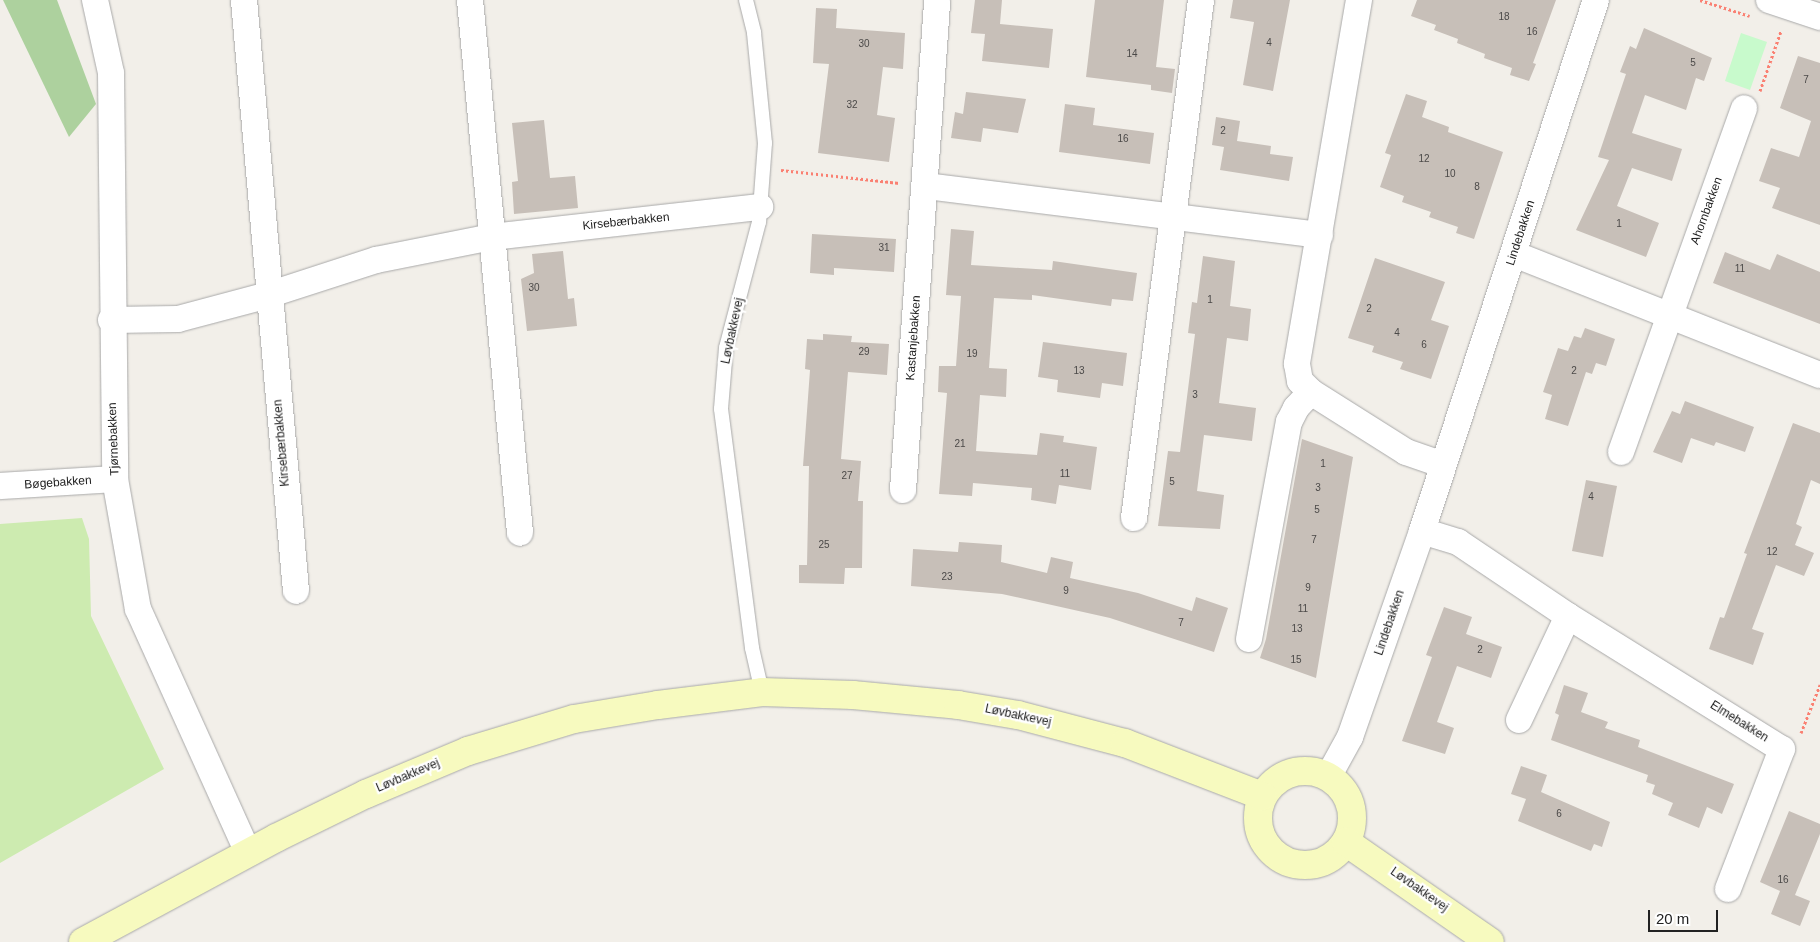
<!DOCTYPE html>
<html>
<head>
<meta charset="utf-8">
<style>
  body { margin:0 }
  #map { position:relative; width:1820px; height:942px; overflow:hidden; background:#f2efe9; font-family:Helvetica,sans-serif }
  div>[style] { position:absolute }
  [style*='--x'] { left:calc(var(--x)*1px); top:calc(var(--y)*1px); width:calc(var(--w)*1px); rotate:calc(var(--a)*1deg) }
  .grass>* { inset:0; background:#cdebb0 }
  .forest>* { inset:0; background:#add19e }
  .park>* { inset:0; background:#c8facc }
  .building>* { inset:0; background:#c7bfb8 }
  .path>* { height:3px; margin-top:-1.5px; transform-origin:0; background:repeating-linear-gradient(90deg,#fa8072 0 2.5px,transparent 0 5px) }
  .roads { filter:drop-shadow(0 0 1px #a9a9a9) drop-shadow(0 0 1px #a9a9a9) }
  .lane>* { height:14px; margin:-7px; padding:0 7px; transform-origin:7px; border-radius:7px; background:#fff }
  .street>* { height:26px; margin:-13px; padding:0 13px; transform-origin:13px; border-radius:13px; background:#fff }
  .secondary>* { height:28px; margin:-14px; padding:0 14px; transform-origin:14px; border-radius:14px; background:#f7fabf }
  .secondary>.ring { margin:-14px; padding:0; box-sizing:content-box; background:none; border:28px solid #f7fabf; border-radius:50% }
  span { translate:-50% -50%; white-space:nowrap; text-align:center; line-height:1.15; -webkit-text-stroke:4.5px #fff; paint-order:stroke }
  .number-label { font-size:10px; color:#4b4948 }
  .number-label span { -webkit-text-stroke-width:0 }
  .street-label { font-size:12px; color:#222 }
  .scale { position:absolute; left:1648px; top:910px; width:70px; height:22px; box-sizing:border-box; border:2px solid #222; border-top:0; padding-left:6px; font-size:15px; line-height:18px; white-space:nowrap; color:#222; -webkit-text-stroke:4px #fff; paint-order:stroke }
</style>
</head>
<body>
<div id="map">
  <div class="grass">
    <i style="clip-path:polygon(82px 518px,89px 539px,91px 616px,164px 769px,0 863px,0 524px)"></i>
  </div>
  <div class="forest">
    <i style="clip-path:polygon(3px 0,57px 0,96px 104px,69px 137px)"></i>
  </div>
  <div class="park">
    <i style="clip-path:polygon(1741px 33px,1767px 42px,1750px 90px,1725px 81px)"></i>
  </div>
  <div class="building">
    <i style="clip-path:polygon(975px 0,1002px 0,1000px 24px,1053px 29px,1049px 68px,982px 61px,985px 34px,971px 33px)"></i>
    <i style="clip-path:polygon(1095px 0,1164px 0,1156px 67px,1175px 69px,1172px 93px,1151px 90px,1151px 85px,1086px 77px)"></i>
    <i style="clip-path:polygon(1233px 0,1290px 0,1273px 91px,1243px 85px,1254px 22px,1230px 18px)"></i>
    <i style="clip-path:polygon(1417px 0,1556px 0,1533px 63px,1536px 64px,1529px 81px,1510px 75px,1512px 68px,1484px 58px,1485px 54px,1457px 43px,1458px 39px,1434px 30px,1436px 25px,1411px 16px)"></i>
    <i style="clip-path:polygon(816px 8px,837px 9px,836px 28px,905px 33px,903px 69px,883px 67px,877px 115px,895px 118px,889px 162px,818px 153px,829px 64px,813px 63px)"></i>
    <i style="clip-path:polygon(1644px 28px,1712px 58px,1704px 81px,1696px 78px,1686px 110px,1645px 95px,1632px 133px,1682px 149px,1672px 181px,1632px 168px,1617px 206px,1659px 223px,1646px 257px,1576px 230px,1609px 160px,1598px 157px,1626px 74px,1620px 72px,1630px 46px,1636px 49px)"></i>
    <i style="clip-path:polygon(1798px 56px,1820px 63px,1820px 225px,1772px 208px,1780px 188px,1759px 181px,1771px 148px,1799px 157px,1811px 121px,1780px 108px)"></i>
    <i style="clip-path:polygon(966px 92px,1026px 99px,1018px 133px,983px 128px,981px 142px,951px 138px,955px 112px,963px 114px)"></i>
    <i style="clip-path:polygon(1406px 94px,1427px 101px,1422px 117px,1449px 127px,1448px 132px,1503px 152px,1474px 239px,1456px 233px,1458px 227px,1429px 217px,1431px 212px,1402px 202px,1404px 196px,1380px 187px,1391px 155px,1385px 153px)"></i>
    <i style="clip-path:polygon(1065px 104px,1095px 108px,1093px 125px,1154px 133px,1150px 164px,1059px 152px)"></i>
    <i style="clip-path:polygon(1216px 117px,1240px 121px,1237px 141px,1271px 146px,1270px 154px,1293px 157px,1289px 181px,1220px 170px,1224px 147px,1212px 145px)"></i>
    <i style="clip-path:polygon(544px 120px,550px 178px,575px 176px,578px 208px,514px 214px,512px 182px,518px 181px,512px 123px)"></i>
    <i style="clip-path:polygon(951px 229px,974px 231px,971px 265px,1052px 270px,1053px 261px,1137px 273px,1133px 301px,1112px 299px,1111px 306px,1032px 295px,1032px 300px,994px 298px,989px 368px,1007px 369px,1006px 397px,980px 395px,976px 451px,1037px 455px,1040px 433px,1064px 436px,1063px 442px,1097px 447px,1091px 490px,1059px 485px,1056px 504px,1031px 500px,1032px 488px,973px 483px,972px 496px,939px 494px,947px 393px,938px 392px,939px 366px,956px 366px,961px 296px,946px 295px)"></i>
    <i style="clip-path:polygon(812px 234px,896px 239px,894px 272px,834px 268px,834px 275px,810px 273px)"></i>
    <i style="clip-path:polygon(563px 251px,568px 299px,574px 298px,577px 326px,527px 331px,521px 279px,534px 273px,532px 254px)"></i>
    <i style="clip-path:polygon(1725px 252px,1770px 270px,1777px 254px,1820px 272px,1820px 324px,1713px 283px)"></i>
    <i style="clip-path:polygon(1203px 256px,1235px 261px,1230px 306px,1251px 309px,1248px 341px,1227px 338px,1219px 403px,1256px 408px,1252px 441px,1204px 435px,1197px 491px,1224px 495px,1220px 529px,1158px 526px,1168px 451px,1180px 452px,1195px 334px,1188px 333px,1192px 302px,1197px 303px)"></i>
    <i style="clip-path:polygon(1375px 258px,1445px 282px,1431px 320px,1449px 326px,1431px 379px,1400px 369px,1403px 362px,1372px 352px,1374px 346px,1348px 338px)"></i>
    <i style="clip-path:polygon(1585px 328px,1615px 339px,1606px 366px,1596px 363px,1592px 374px,1586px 372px,1568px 426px,1545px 419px,1552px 395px,1543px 392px,1558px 348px,1568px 351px,1574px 336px,1581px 338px)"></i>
    <i style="clip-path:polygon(823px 334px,852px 336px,851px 342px,889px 344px,887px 375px,848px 372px,841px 459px,861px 461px,858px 501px,863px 501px,862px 568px,845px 568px,844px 584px,799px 583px,799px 565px,807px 565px,809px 466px,803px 466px,810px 370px,805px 369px,807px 339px,823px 340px)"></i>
    <i style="clip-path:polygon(1043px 342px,1127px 353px,1123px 386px,1102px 383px,1100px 398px,1057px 392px,1058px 380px,1038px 377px)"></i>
    <i style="clip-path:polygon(1685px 401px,1754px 427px,1745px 452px,1716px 442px,1714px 446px,1691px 438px,1682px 463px,1653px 452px,1672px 411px,1680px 414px)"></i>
    <i style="clip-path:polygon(1793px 423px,1820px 433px,1820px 484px,1811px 480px,1796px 524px,1802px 527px,1795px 545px,1814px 553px,1804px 576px,1776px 565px,1752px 629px,1764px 633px,1753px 665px,1709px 649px,1720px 617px,1724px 618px,1747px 554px,1744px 553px)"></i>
    <i style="clip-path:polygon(1302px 439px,1353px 457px,1316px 678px,1260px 658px,1266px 639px)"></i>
    <i style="clip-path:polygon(1586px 480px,1617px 486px,1603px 557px,1572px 551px)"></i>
    <i style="clip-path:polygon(959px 542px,1002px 545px,1001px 562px,1047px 573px,1051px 557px,1073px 562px,1070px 578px,1138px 593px,1192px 611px,1196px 597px,1228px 608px,1214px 652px,1110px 618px,1002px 594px,911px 586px,913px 549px,958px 552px)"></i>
    <i style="clip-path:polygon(1444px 607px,1472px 617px,1466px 634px,1502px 647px,1491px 678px,1457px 666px,1437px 722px,1454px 728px,1445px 754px,1402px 741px,1432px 657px,1426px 655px)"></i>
    <i style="clip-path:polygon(1564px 685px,1588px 693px,1581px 712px,1608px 722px,1605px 728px,1640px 740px,1638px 747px,1734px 784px,1722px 814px,1707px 807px,1699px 828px,1668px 815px,1673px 803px,1652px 794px,1655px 785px,1646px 782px,1648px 775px,1551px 740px,1559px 715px,1555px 713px)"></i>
    <i style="clip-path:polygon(1521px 766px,1547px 775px,1541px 792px,1610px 822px,1602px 847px,1594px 844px,1591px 851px,1518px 821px,1526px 799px,1511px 794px)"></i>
    <i style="clip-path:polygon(1789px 811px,1820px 824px,1820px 834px,1795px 895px,1810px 901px,1800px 926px,1771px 914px,1780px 891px,1760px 882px)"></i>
  </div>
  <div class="path">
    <i style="--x:1700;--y:0;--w:52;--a:17.7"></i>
    <i style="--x:1760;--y:91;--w:64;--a:-70.7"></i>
    <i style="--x:781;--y:170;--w:119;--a:6.3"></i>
    <i style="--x:1801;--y:733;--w:52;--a:-68.4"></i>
  </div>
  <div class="roads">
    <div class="lane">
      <i style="--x:746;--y:0;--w:34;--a:76"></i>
      <i style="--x:754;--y:33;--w:111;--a:84.3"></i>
      <i style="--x:765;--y:143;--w:79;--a:94.3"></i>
      <i style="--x:759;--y:222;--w:130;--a:104.7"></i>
      <i style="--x:726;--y:348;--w:61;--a:94.7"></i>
      <i style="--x:721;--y:409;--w:241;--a:82.6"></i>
      <i style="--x:752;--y:648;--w:45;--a:77.2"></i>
    </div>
    <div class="street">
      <i style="--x:95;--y:0;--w:75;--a:77.6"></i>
      <i style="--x:111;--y:73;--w:406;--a:89.4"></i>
      <i style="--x:115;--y:479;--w:132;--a:80"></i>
      <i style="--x:138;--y:609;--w:268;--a:65.7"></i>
      <i style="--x:244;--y:0;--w:593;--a:84.97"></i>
      <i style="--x:470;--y:0;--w:535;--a:84.64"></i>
      <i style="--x:1359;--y:0;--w:369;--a:99.7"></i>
      <i style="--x:1297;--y:364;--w:17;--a:80"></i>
      <i style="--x:1300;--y:381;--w:16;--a:45"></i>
      <i style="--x:1311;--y:392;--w:112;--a:32.3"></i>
      <i style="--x:1406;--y:452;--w:39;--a:19"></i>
      <i style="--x:1769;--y:0;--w:54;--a:18.4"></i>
      <i style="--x:926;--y:186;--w:397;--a:7.1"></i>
      <i style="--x:1514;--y:254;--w:329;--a:21.6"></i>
      <i style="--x:111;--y:320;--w:67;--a:-0.9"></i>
      <i style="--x:178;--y:319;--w:93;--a:-14.9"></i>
      <i style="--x:268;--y:295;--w:114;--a:-18"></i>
      <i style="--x:376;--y:260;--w:118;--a:-11.2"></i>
      <i style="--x:492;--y:237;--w:270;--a:-6.4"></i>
      <i style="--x:1621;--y:452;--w:365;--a:-70.3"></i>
      <i style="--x:0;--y:486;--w:115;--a:-3.5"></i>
      <i style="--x:903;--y:490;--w:491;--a:-86"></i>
      <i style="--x:1134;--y:518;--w:522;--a:-82.63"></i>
      <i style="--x:1422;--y:531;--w:38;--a:17"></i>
      <i style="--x:1458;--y:542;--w:133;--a:33.9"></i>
      <i style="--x:1568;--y:616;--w:252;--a:31.9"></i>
      <i style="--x:1782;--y:749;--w:150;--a:111.1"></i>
      <i style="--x:1249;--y:639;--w:221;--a:-79.6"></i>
      <i style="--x:1289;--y:422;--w:16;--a:-63"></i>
      <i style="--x:1296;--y:408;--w:22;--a:-47"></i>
      <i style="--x:1519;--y:720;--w:115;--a:-64.8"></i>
      <i style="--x:1328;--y:777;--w:46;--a:-61.2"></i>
      <i style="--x:1350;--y:737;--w:218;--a:-70.7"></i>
      <i style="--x:1422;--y:531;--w:559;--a:-71.86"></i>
    </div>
    <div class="secondary">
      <i class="ring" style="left:1258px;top:771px;width:66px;height:66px"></i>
      <i style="--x:1346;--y:842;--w:175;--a:34.8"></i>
      <i style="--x:83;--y:942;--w:219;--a:-28.3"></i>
      <i style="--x:276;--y:838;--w:100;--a:-26.1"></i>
      <i style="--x:366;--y:794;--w:111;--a:-22.9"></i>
      <i style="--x:468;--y:751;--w:111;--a:-16.8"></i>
      <i style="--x:574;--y:719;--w:85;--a:-9.5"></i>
      <i style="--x:658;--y:705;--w:105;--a:-7.1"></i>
      <i style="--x:762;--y:692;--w:91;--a:1.9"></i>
      <i style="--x:853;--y:695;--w:105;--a:5.4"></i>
      <i style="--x:958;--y:705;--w:61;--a:9.5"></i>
      <i style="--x:1018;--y:715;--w:111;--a:14.7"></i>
      <i style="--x:1125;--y:743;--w:147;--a:21.1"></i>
    </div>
  </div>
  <div class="number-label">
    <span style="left:1504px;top:17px">18</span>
    <span style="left:1532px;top:32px">16</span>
    <span style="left:1269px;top:43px">4</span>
    <span style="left:864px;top:44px">30</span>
    <span style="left:1132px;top:54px">14</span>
    <span style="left:1693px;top:63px">5</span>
    <span style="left:1806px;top:80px">7</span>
    <span style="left:852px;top:105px">32</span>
    <span style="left:1223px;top:131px">2</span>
    <span style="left:1123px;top:139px">16</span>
    <span style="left:1424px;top:159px">12</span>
    <span style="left:1450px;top:174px">10</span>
    <span style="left:1477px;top:187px">8</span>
    <span style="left:1619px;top:224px">1</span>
    <span style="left:884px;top:248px">31</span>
    <span style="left:1740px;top:269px">11</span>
    <span style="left:534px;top:288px">30</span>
    <span style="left:1210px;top:300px">1</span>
    <span style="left:1369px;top:309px">2</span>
    <span style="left:1397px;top:333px">4</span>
    <span style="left:1424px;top:345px">6</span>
    <span style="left:864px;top:352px">29</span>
    <span style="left:972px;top:354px">19</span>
    <span style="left:1079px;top:371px">13</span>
    <span style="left:1574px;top:371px">2</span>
    <span style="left:1195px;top:395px">3</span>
    <span style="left:960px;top:444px">21</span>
    <span style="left:1323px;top:464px">1</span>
    <span style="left:1065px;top:474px">11</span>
    <span style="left:847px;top:476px">27</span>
    <span style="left:1172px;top:482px">5</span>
    <span style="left:1318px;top:488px">3</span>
    <span style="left:1591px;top:497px">4</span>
    <span style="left:1317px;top:510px">5</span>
    <span style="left:1314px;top:540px">7</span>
    <span style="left:824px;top:545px">25</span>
    <span style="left:1772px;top:552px">12</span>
    <span style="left:947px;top:577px">23</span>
    <span style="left:1308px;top:588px">9</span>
    <span style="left:1066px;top:591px">9</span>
    <span style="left:1303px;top:609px">11</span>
    <span style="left:1181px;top:623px">7</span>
    <span style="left:1297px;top:629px">13</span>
    <span style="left:1480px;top:650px">2</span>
    <span style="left:1296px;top:660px">15</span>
    <span style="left:1559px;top:814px">6</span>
    <span style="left:1783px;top:880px">16</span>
  </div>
  <div class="street-label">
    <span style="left:1707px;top:211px;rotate:-70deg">Ahornbakken</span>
    <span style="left:626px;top:222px;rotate:-6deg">Kirsebærbakken</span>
    <span style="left:1521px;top:233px;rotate:-72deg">Lindebakken</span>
    <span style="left:733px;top:331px;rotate:-78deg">Løvbakkevej</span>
    <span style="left:914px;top:338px;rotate:-86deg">Kastanjebakken</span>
    <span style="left:114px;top:439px;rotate:-92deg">Tjørnebakken</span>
    <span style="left:282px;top:443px;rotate:-95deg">Kirsebærbakken</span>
    <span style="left:58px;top:483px;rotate:-4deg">Bøgebakken</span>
    <span style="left:1390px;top:623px;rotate:-71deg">Lindebakken</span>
    <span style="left:1018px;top:716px;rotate:12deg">Løvbakkevej</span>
    <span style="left:1739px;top:722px;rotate:32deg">Elmebakken</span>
    <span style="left:408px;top:776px;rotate:-23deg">Løvbakkevej</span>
    <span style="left:1419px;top:890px;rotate:35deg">Løvbakkevej</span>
  </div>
  <div class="scale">20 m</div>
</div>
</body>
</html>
